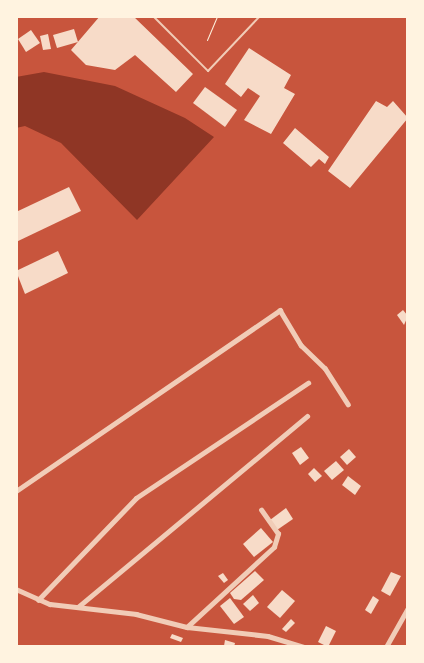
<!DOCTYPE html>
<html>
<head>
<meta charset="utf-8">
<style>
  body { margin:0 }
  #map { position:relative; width:424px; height:663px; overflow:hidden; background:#c8553d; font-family:"Libre Baskerville",serif }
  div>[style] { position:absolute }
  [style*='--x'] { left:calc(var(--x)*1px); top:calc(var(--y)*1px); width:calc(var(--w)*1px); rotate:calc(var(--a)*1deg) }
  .water>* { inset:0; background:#8f3625 }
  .building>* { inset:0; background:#f7dbc8 }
  .path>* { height:1px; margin:-0.5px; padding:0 0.5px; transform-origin:0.5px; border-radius:0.5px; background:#fff3e0 }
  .service>* { height:2px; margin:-1px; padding:0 1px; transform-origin:1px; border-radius:1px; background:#f1ccb7 }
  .minor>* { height:4.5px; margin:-2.25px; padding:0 2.25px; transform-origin:2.25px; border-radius:2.25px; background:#f1ccb7 }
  span { translate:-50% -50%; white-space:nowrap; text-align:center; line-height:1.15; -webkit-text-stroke:5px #fff3e0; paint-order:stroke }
  .frame { position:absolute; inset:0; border:18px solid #fff3e0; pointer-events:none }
</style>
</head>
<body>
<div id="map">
  <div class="water">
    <i style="clip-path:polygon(44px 72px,115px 86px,185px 118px,214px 137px,137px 220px,61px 143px,25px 126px,16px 128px,16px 77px)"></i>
  </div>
  <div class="building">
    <i style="clip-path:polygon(100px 16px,133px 16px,193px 74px,176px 92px,135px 55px,115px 70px,86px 65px,71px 50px)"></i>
    <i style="clip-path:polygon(74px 29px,78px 42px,57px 48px,53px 35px)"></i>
    <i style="clip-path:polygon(31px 30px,40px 43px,26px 52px,18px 39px)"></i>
    <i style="clip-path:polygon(48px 34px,51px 49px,43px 50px,40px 36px)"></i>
    <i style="clip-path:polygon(249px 48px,291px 75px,284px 88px,295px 94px,271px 134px,244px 120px,260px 96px,248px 88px,241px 97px,225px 84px)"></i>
    <i style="clip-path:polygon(205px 87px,237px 110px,225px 127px,193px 103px)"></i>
    <i style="clip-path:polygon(376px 101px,387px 107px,393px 101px,408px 118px,350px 188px,328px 171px)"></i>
    <i style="clip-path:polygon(295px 128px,329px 157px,325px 164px,319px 159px,311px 167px,283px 143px)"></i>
    <i style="clip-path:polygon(69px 187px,81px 211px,16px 242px,16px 212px)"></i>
    <i style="clip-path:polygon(58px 251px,68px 273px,25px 294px,16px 271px)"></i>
    <i style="clip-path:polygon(403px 310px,408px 316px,404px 325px,397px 315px)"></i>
    <i style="clip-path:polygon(301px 447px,309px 458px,300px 465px,292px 453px)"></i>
    <i style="clip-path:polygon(349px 449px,356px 457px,347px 465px,340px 457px)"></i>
    <i style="clip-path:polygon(336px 461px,344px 470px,332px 480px,324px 471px)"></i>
    <i style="clip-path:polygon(314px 468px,322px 476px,315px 482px,308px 474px)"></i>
    <i style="clip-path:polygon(348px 476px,361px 486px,355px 495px,342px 485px)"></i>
    <i style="clip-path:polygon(286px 508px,293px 519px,277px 530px,270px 520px)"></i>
    <i style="clip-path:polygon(261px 528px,273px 542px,254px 557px,243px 544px)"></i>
    <i style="clip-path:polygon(255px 571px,264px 580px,241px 600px,234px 599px,230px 593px)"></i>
    <i style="clip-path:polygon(391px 572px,401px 576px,390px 596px,381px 591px)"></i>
    <i style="clip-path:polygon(223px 573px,228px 580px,224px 583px,218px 576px)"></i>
    <i style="clip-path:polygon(282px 590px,295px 601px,280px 618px,267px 607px)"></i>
    <i style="clip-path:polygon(253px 595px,259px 603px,250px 611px,243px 604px)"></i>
    <i style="clip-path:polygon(373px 596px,379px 600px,371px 614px,365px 610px)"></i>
    <i style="clip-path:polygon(230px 598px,244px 617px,234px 624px,220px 606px)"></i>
    <i style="clip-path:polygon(291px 619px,295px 623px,286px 632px,282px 629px)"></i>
    <i style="clip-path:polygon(326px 626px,336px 631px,328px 647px,318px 642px)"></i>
    <i style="clip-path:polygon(172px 634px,183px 638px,181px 642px,170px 638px)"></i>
    <i style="clip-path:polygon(225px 640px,235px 643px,234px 647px,224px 646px)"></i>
  </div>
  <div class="path">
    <i style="--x:207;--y:40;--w:26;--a:-67"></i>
  </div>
  <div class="service">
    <i style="--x:153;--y:16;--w:78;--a:45"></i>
    <i style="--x:208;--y:71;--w:76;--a:-46.6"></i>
  </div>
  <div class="minor">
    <i style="--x:16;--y:491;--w:320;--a:-34.4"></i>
    <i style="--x:280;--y:310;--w:41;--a:59"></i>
    <i style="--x:301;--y:345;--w:33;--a:44"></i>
    <i style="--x:325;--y:368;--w:43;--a:57.4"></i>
    <i style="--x:16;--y:589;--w:37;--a:24"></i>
    <i style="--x:50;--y:604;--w:87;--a:6.6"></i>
    <i style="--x:136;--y:614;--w:53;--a:14.3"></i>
    <i style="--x:187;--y:627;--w:81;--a:6.3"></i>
    <i style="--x:268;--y:636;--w:37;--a:17"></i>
    <i style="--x:38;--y:600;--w:141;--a:-46.1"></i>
    <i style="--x:136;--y:498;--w:207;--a:-33.8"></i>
    <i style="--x:78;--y:607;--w:298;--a:-39.8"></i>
    <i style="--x:187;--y:627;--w:118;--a:-42.6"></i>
    <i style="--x:274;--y:547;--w:14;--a:-73"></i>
    <i style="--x:278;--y:534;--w:29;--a:-125"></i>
    <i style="--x:386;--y:647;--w:45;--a:-60.6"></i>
  </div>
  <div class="frame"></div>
</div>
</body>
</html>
